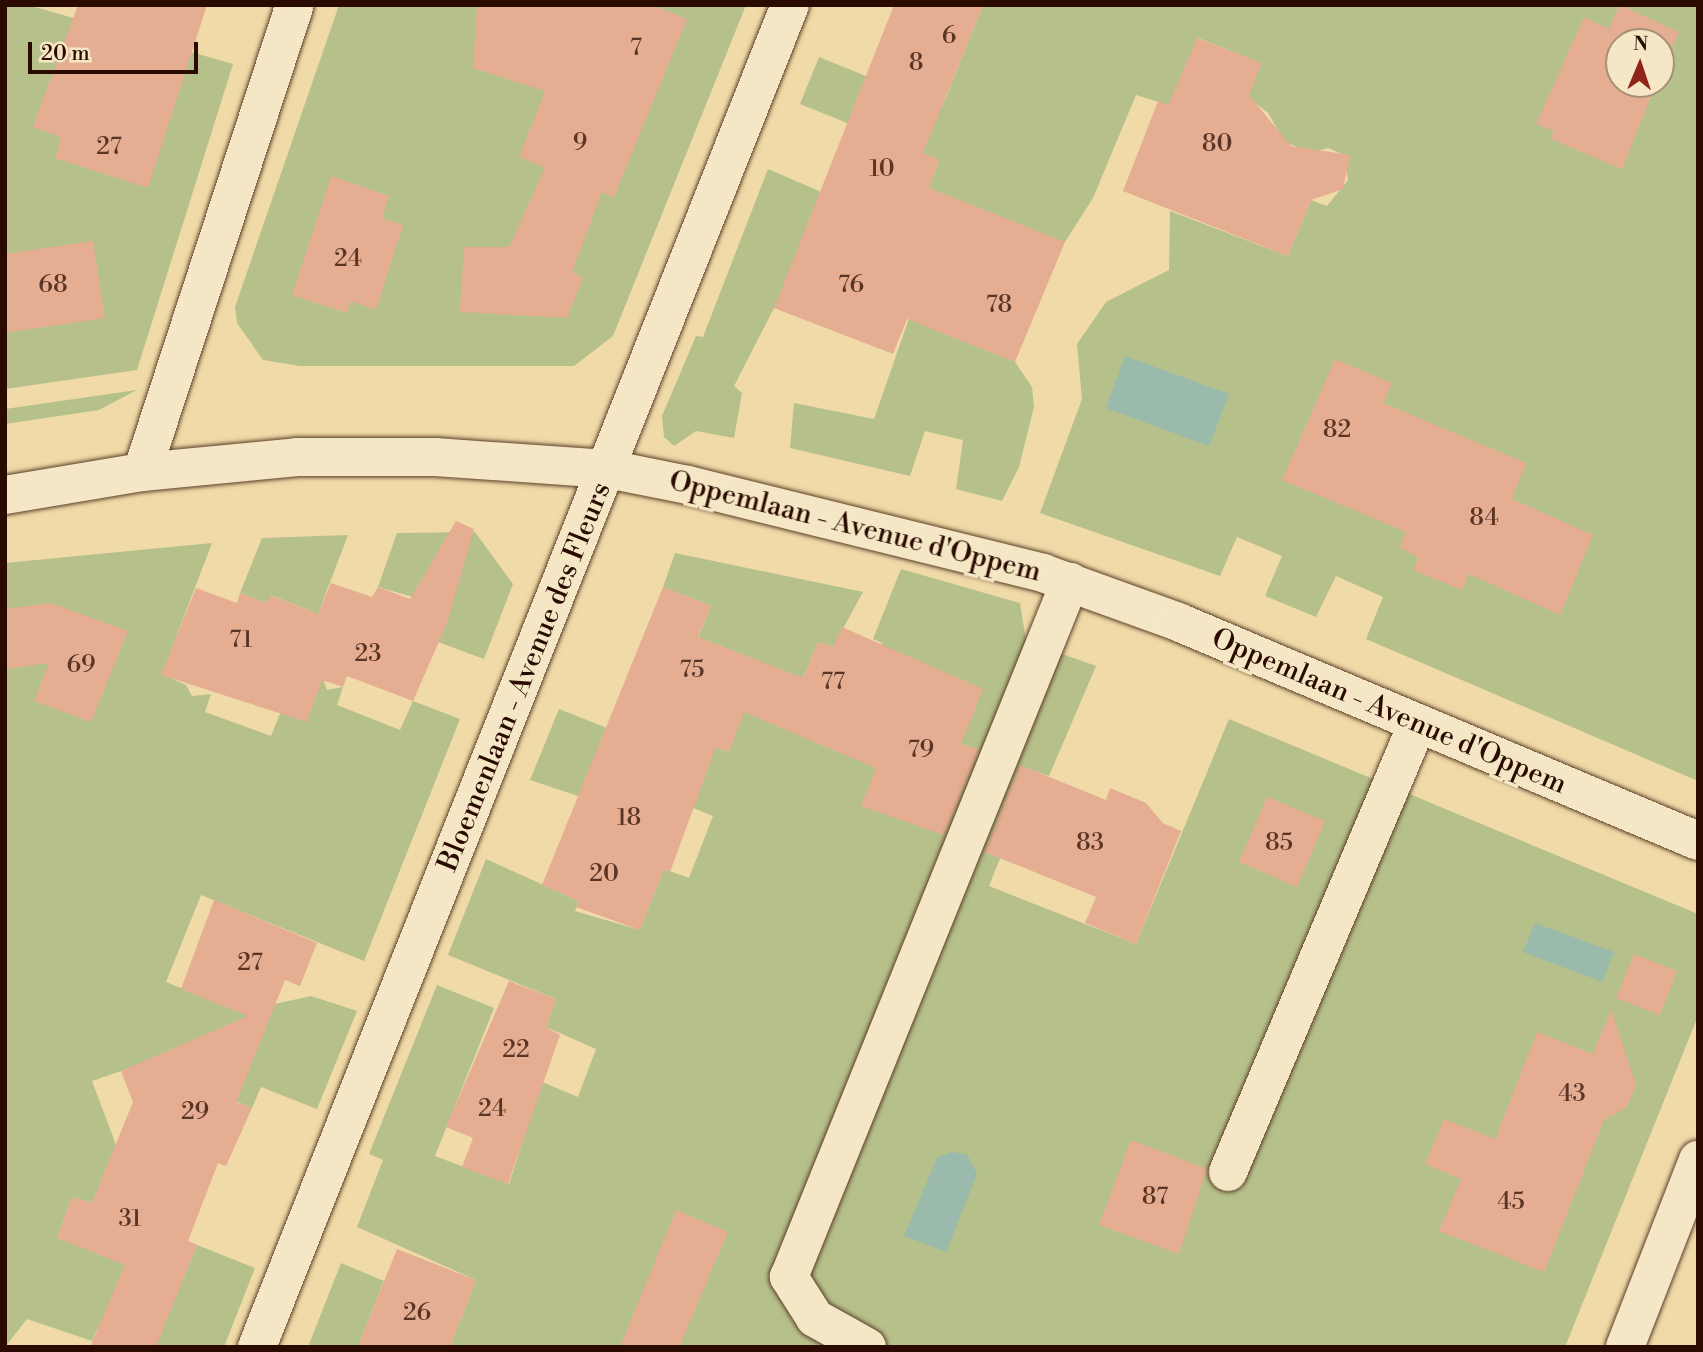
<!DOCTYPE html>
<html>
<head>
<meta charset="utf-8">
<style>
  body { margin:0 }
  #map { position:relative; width:1703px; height:1352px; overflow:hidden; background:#f0daa7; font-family:"Libre Bodoni",serif }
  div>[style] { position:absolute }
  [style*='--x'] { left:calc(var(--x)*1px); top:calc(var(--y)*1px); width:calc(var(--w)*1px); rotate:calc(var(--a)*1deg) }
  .green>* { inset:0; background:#b6c08a }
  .water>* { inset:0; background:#9abaac }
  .building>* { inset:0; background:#e5ad91 }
  .roads { filter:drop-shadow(0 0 2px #5c3f2a) drop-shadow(0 0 2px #5c3f2a) }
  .minor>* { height:38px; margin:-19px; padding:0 19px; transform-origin:19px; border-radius:19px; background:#f5e7c6 }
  span { translate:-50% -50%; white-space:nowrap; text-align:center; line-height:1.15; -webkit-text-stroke:7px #f5e7c6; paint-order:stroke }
  .number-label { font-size:24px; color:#5a3424 }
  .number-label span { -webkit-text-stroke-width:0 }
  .street-label { font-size:28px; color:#2b0b00 }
  .frame { position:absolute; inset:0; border:7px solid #2b0b00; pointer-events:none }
  .north { position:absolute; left:1605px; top:28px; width:70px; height:70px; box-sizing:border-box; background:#f5e7c6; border:2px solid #a48f77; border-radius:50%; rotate:2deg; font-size:19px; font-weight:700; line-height:28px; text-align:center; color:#2b0b00 }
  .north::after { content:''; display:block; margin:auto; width:24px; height:32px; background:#8f2418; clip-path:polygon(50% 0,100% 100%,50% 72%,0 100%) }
  .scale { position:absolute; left:28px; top:42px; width:170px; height:32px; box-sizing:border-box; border:4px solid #2b0b00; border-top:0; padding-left:9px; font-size:21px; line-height:24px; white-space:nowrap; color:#2b0b00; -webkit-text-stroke:5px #f5e7c6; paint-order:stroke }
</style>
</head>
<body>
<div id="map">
  <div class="green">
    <i style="clip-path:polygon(5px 5px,28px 5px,233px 64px,137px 370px,5px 389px)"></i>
    <i style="clip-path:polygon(339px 5px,746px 5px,613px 336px,574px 366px,300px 366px,263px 360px,237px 323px,235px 307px)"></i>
    <i style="clip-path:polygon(evenodd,983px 5px,1698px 5px,1698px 781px,1366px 639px,1383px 597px,1336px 576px,1316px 617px,1265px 596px,1282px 556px,1237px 537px,1220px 576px,1040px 513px,1082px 399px,1077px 344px,1106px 302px,1169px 270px,1170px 211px,1288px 256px,1311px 200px,1327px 206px,1348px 180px,1344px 155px,1328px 148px,1311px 153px,1285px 142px,1268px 113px,1248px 97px,1261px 63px,1198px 38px,1178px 108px,1136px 95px,1093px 198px,1065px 242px,948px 335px,1015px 362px,1032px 387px,1034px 407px,1019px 467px,1002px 501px,956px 489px,963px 440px,925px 431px,910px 476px,790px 448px,794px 403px,874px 419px,928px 264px,774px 308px,734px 386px,742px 393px,734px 438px,696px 431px,674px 446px,664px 437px,662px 416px,696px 336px,703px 337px,768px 169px,912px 231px,939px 160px,800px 104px,819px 57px,942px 107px,983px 5px,1619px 42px,1661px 42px,1661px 84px,1619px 84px,1619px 42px)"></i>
    <i style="clip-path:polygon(137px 390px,99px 410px,5px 424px,5px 409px)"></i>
    <i style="clip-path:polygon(475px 532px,513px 584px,484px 659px,438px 642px,448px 607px,378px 587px,397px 533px)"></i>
    <i style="clip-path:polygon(348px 535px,318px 614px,271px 595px,267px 603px,240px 593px,262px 538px)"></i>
    <i style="clip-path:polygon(212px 543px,162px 674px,186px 685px,192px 696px,211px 694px,205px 712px,271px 736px,298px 669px,323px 679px,327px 690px,343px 687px,337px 705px,400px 730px,413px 701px,460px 719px,364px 961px,201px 895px,166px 982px,267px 1023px,275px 1004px,311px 996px,357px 1011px,317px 1109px,261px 1087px,252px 1108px,191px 1083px,121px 1071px,92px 1081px,116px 1145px,92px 1203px,72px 1197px,57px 1238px,182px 1282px,197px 1245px,255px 1268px,224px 1347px,140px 1347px,97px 1329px,92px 1341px,27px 1319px,5px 1347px,5px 563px)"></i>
    <i style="clip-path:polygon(675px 553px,863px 592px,833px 647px,818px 642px,786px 718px,816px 731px,812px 741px,836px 751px,882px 643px,873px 639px,901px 569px,1020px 603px,1026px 641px,1096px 666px,1049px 776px,1035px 771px,989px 886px,1136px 944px,1229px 719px,1698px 914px,1698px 1016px,1565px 1347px,450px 1347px,476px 1280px,357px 1227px,383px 1160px,369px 1154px,437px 985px,494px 1008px,435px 1156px,509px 1184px,542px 1082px,578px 1097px,596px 1049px,546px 1027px,556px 999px,448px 955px,486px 859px,579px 901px,575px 911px,640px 930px,664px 869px,689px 878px,713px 816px,693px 808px,578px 796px,530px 780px,559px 709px,607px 728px,676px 731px,729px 752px,758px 661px,719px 645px,694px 648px,711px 606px,663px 587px)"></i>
    <i style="clip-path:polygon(341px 1263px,384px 1281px,358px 1347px,308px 1347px)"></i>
  </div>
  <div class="water">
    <i style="clip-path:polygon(1125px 356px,1229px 394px,1209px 446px,1106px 408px)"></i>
    <i style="clip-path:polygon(1535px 923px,1614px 952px,1603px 982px,1523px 952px)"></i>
    <i style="clip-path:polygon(951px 1152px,967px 1154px,977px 1174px,946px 1252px,904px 1236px,937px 1158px)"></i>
  </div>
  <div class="building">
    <i style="clip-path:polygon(78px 5px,207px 5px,148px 188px,55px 158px,61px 137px,33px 127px)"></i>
    <i style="clip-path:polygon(477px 5px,652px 5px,687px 19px,614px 197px,602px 192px,572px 272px,583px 278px,567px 318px,460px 312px,464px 247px,509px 247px,545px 168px,519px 157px,545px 91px,473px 68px)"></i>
    <i style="clip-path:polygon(894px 5px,983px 5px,923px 153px,939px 160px,929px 188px,1065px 242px,1015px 362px,907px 319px,893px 354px,774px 308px)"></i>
    <i style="clip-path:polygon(1620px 5px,1679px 32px,1661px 72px,1661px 42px,1619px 42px,1619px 84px,1656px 84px,1622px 169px,1551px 139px,1554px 131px,1536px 124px,1584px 17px,1609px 29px)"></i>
    <i style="clip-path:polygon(1197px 38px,1262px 63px,1249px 95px,1291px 146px,1350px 155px,1343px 189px,1311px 200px,1288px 256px,1123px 191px,1158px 101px,1168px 105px)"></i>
    <i style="clip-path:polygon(331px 176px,389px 196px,382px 218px,403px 225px,376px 310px,351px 301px,346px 313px,292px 295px)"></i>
    <i style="clip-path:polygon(93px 241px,105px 318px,5px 333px,5px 254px)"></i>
    <i style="clip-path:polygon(1335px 359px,1392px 383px,1383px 403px,1526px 463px,1512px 499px,1593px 535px,1560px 615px,1469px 574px,1462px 590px,1413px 570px,1419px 558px,1399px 547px,1406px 532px,1282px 480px)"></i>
    <i style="clip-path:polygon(456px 521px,474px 529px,447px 623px,413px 701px,347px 676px,343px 687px,322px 680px,307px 722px,161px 675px,196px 588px,237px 603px,240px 593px,267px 603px,270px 595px,318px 614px,331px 583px,372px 597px,378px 587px,410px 599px)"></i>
    <i style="clip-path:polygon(663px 587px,711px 606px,698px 637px,803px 678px,818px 642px,833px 647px,842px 627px,983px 689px,961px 744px,979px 750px,944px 835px,861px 806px,876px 768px,744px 712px,729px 752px,716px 747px,670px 872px,664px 869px,640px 930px,576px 907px,579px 901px,542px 885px)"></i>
    <i style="clip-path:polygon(51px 603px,128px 631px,91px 722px,34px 701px,49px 663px,5px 669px,5px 609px)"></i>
    <i style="clip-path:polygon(1020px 765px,1106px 800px,1110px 788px,1146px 803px,1163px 823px,1181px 831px,1136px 944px,1085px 923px,1096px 897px,985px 852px)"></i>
    <i style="clip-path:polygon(1267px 797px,1325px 821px,1297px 887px,1239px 862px)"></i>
    <i style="clip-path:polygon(214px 900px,317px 943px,300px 986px,285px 980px,236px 1102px,252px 1108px,226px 1166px,218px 1163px,188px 1241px,197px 1245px,156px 1347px,90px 1347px,125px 1265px,57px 1238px,72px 1197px,92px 1203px,133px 1102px,121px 1071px,248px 1016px,181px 989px)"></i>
    <i style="clip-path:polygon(1634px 954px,1677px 971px,1660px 1015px,1616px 998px)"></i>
    <i style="clip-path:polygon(509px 981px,556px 999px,546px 1027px,560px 1035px,508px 1184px,462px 1167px,473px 1138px,446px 1127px)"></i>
    <i style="clip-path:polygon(1611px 1009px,1636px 1085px,1627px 1107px,1604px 1120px,1544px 1272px,1439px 1231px,1461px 1179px,1425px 1164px,1444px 1119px,1495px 1139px,1537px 1032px,1593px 1054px)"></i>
    <i style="clip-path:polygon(1131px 1140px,1207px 1169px,1179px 1254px,1099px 1225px)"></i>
    <i style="clip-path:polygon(676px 1210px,728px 1232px,679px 1347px,620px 1347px)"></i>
    <i style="clip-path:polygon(397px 1249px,476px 1280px,450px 1347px,358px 1347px)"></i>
  </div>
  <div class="roads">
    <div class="minor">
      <i style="--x:142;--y:472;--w:491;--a:-71.9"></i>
      <i style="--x:5;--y:495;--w:139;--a:-9.5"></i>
      <i style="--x:142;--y:472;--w:156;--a:-5.5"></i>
      <i style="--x:297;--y:457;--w:138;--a:0"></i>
      <i style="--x:435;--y:457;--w:173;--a:4"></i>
      <i style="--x:608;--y:469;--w:82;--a:11.3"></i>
      <i style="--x:688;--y:485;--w:366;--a:13.9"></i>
      <i style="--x:1043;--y:573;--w:144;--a:19.9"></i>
      <i style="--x:1178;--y:622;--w:564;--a:22.84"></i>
      <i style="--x:1228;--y:1172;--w:486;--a:-67.1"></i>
      <i style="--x:257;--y:1347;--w:1444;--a:-68.34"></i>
      <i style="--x:867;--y:1347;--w:60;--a:-150.9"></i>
      <i style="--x:815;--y:1318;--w:49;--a:-122.4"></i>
      <i style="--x:789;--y:1277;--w:750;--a:-67.99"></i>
      <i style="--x:1625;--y:1347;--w:201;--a:-68.7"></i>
    </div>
  </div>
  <div class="number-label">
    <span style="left:949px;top:37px">6</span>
    <span style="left:636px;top:49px">7</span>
    <span style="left:916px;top:64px">8</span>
    <span style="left:580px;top:144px">9</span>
    <span style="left:1217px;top:145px">80</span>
    <span style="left:109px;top:148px">27</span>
    <span style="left:882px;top:170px">10</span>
    <span style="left:348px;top:260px">24</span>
    <span style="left:53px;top:286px">68</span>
    <span style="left:851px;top:286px">76</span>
    <span style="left:999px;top:306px">78</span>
    <span style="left:1337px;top:431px">82</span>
    <span style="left:1484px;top:519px">84</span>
    <span style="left:241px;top:641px">71</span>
    <span style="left:368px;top:655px">23</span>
    <span style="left:81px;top:666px">69</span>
    <span style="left:692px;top:671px">75</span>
    <span style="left:833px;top:683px">77</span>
    <span style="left:921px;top:751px">79</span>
    <span style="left:629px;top:819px">18</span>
    <span style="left:1090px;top:844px">83</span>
    <span style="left:1279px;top:844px">85</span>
    <span style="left:604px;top:875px">20</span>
    <span style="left:250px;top:964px">27</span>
    <span style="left:516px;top:1051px">22</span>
    <span style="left:1572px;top:1095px">43</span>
    <span style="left:492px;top:1110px">24</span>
    <span style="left:195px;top:1113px">29</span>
    <span style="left:1155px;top:1198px">87</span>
    <span style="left:1511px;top:1203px">45</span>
    <span style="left:130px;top:1220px">31</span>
    <span style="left:417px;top:1314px">26</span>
  </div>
  <div class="street-label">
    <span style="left:855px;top:527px;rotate:14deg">Oppemlaan - Avenue d'Oppem</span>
    <span style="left:525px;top:677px;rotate:-68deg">Bloemenlaan - Avenue des Fleurs</span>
    <span style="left:1389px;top:712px;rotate:23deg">Oppemlaan - Avenue d'Oppem</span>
  </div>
  <div class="frame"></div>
  <div class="north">N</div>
  <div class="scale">20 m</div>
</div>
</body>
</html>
